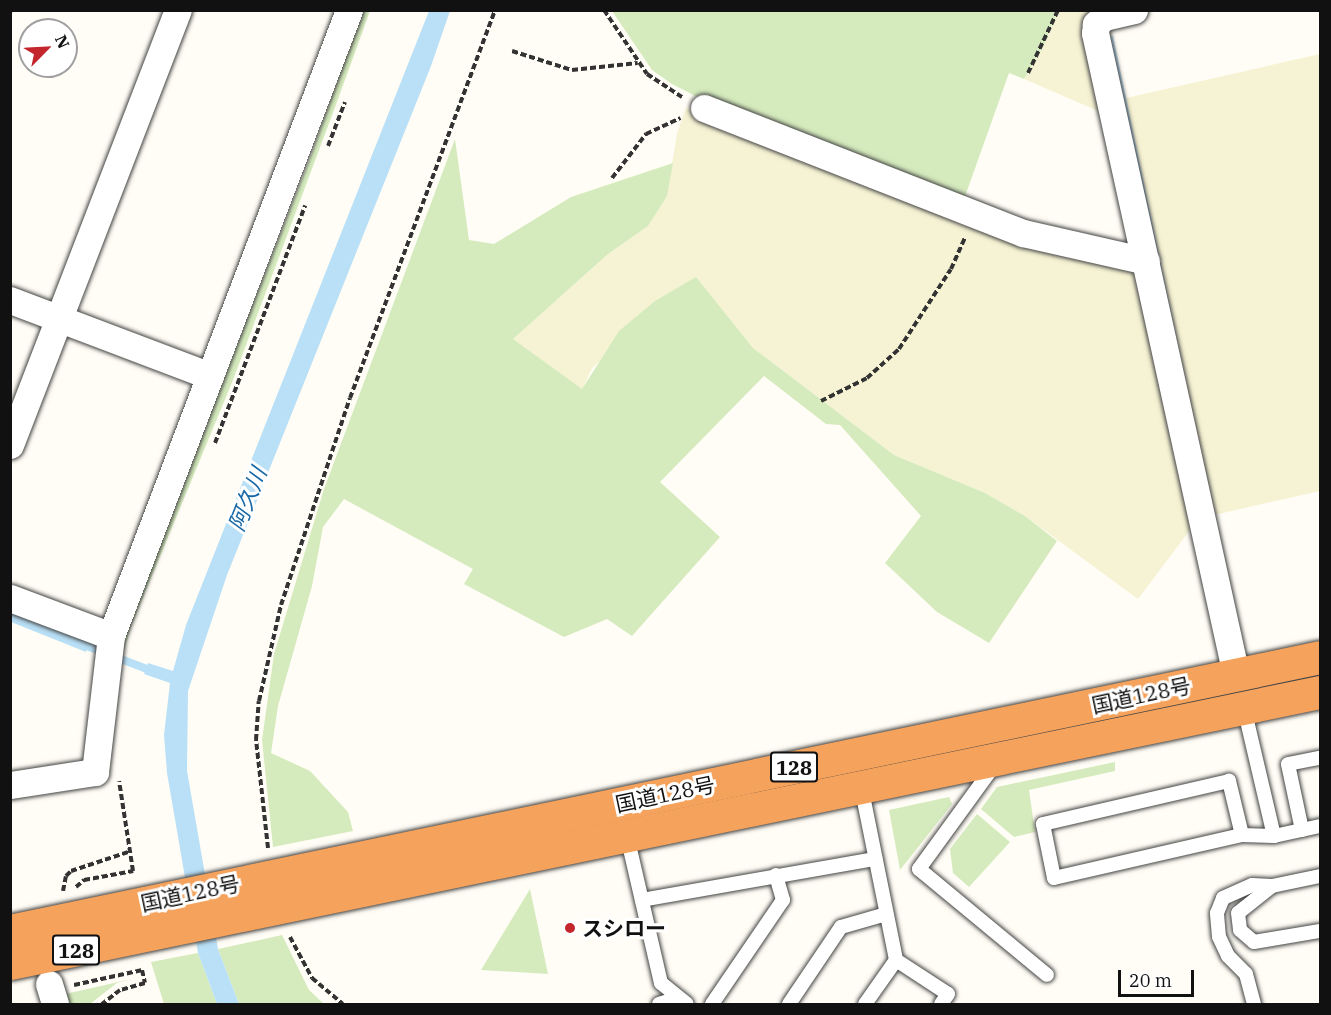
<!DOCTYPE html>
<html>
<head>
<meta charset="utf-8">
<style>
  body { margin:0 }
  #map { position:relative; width:1331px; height:1015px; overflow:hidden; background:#fffdf5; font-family:"IBM Plex Serif","Noto Sans JP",serif }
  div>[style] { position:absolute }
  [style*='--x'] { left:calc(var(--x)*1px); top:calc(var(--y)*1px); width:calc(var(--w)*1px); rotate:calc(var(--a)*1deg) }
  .farmland>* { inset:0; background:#f6f3d4 }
  .green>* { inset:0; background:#d5ebbd }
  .water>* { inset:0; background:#b9e0f7 }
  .stream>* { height:8px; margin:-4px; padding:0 4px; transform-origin:4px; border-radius:4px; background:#b9e0f7 }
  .path>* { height:4px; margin-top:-2px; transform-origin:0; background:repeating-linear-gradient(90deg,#333 0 6px,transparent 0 9px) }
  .roads { filter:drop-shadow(0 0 2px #444) drop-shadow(0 0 2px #444) }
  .lane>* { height:14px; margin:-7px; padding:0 7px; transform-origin:7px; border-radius:7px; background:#fff }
  .street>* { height:27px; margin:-13.5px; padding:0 13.5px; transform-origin:13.5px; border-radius:13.5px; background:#fff }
  .highway>* { height:33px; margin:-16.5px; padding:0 16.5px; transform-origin:16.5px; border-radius:16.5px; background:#f5a25d }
  .dots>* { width:16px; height:16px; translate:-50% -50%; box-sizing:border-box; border:3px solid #fff; border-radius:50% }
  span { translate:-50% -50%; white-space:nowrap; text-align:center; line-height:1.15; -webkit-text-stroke:6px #fff; paint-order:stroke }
  .shield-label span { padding:2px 4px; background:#fff; border:2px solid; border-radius:4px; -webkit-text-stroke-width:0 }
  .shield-label { font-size:20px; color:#111; font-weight:700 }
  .street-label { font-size:21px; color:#111 }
  .poi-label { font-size:21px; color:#111; font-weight:700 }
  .left { translate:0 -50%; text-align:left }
  .water-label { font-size:22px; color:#1768a6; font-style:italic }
  .frame { position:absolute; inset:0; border:12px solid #111; pointer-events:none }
  .north { position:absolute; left:18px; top:18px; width:60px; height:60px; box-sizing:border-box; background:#fff; border:2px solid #a0a0a0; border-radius:50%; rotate:66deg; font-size:16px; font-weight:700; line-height:24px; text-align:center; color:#111 }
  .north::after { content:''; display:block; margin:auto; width:21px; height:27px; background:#c4262e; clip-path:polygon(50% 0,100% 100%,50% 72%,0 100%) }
  .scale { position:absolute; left:1118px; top:970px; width:76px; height:27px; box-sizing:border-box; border:3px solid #111; border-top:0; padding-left:8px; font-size:18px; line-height:21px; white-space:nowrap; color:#111; -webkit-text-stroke:4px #fff; paint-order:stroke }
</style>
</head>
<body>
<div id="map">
  <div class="farmland">
    <i style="clip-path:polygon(1058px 11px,1105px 11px,1084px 16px,1105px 114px,1024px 79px,1044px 45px)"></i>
    <i style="clip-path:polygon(1320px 54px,1320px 491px,1214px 515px,1126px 98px)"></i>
    <i style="clip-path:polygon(686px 108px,720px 124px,1140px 269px,1196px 522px,1138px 599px,1025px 516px,985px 493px,894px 455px,753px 348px,696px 278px,592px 368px,582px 390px,513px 339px,608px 254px,648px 226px,667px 195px,677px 133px)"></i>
  </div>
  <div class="green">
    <i style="clip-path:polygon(362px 11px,370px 11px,334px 110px,233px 380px,132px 624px,122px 657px,108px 784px,109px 763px,122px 652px,126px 629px,309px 161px)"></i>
    <i style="clip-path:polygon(612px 11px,1058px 11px,1044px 45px,1024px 79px,1009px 73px,963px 202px,713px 105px,672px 84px,652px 70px)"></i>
    <i style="clip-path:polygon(455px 139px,469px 240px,494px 244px,571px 197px,673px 163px,667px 196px,648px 226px,608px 254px,513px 339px,582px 389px,619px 331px,655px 301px,696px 277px,753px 348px,894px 455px,985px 493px,1025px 516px,1057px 541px,989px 643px,937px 612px,885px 563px,921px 516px,840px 425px,826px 424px,764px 376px,660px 482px,720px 537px,632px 636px,607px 619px,564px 637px,464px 584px,473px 569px,344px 499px,323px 527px,312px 586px,278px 706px,271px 753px,310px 771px,348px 812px,353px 831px,273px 847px,262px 740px,274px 654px,324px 489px)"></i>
    <i style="clip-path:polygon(1115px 762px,1115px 771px,1029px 790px,1035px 832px,1014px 837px,981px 809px,997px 787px)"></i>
    <i style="clip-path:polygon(949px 797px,952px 804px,900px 870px,889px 810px)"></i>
    <i style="clip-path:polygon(977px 814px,1010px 842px,969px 887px,953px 873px,950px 849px)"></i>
    <i style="clip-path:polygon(530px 889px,548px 974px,481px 970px)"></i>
    <i style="clip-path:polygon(282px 935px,309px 990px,324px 1004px,239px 1004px,218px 949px)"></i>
    <i style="clip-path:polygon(198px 953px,217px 1004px,164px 1004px,151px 962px)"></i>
    <i style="clip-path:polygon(136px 978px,117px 983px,90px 1004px,63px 1004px,61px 995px)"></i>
  </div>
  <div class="water">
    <i style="clip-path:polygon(429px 11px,450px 11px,431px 66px,227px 575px,188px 691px,187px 771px,218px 949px,239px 1004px,217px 1004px,198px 953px,167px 773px,164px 735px,170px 683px,144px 674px,148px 663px,173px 671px,186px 625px)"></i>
    <i style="clip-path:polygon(1110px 36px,1113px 36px,1241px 646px,1238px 646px)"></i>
    <i style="clip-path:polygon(10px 612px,89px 643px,86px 652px,11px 622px)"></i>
  </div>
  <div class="stream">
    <i style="--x:79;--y:643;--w:81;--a:20.9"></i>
  </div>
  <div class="path">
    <i style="--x:604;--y:10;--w:77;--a:56.1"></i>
    <i style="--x:647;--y:74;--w:42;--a:33.3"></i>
    <i style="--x:10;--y:13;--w:3;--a:-72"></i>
    <i style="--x:512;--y:51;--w:63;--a:17.6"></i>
    <i style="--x:572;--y:70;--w:66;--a:-6.1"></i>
    <i style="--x:1028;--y:73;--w:70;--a:-64.5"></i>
    <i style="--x:328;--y:146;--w:47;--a:-68.9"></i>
    <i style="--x:612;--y:178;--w:56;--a:-52.3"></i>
    <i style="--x:646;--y:134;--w:38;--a:-25"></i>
    <i style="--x:821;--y:401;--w:51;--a:-26.6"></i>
    <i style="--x:867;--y:378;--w:43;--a:-42.2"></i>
    <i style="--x:899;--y:349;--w:95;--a:-57"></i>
    <i style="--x:951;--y:269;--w:35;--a:-66"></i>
    <i style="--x:215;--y:443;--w:254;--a:-69.2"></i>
    <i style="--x:268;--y:848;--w:109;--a:-96.3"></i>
    <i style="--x:256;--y:740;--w:39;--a:-86"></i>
    <i style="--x:259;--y:701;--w:98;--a:-77.1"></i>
    <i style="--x:281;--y:605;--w:218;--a:-71.6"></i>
    <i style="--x:350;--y:398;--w:414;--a:-69.5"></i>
    <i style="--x:76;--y:887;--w:11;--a:-41"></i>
    <i style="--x:84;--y:880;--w:50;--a:-10.4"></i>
    <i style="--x:133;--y:871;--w:91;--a:-98.8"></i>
    <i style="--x:63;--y:891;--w:15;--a:-79"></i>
    <i style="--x:66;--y:876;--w:7;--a:-45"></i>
    <i style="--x:71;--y:871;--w:63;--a:-18.4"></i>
    <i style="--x:290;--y:937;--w:47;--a:61.8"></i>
    <i style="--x:312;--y:978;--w:40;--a:40"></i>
    <i style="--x:74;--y:985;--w:70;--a:-12.4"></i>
    <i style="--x:142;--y:970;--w:13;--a:77"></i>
    <i style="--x:145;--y:983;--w:26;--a:164"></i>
    <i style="--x:120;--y:990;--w:23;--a:142"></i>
  </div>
  <div class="roads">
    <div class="lane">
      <i style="--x:1244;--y:708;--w:131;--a:76.8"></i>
      <i style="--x:996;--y:763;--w:131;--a:126"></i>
      <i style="--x:919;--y:869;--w:166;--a:39.6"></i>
      <i style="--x:861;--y:786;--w:177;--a:78.6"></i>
      <i style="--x:896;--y:960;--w:62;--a:33.2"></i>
      <i style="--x:948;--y:994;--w:12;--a:125"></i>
      <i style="--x:1302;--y:830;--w:67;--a:-102"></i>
      <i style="--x:1288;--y:764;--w:33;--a:-11"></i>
      <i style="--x:1242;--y:835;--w:56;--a:-103.5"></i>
      <i style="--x:1229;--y:781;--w:191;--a:167"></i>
      <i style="--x:1043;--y:824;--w:55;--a:78.5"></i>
      <i style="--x:1054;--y:878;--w:193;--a:-12.9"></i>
      <i style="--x:1242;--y:835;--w:32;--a:2"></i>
      <i style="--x:1274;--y:836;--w:47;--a:-12.3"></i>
      <i style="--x:627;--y:836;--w:151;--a:77"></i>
      <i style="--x:661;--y:983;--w:33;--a:39"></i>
      <i style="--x:1272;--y:886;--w:49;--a:-11.8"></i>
      <i style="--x:642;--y:900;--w:237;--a:-10"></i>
      <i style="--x:659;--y:1004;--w:20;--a:-18"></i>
      <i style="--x:712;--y:1004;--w:126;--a:-55.7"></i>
      <i style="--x:783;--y:900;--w:26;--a:-106"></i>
      <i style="--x:789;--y:1004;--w:93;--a:-56"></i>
      <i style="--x:841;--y:927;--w:47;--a:-16.1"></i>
      <i style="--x:865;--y:1004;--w:54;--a:-54.8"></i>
      <i style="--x:1254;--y:1004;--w:31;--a:-105"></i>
      <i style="--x:1246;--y:974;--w:25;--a:-135"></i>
      <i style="--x:1228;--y:956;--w:21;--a:-115"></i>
      <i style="--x:1219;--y:937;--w:24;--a:-95"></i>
      <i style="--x:1217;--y:913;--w:16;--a:-68"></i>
      <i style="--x:1223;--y:898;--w:32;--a:-24"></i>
      <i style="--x:1252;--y:885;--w:20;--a:3"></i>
      <i style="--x:1272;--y:886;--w:43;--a:141.5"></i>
      <i style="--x:1238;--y:913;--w:17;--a:83"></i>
      <i style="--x:1240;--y:930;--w:18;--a:41"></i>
      <i style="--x:1254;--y:942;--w:67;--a:-9.5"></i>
    </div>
    <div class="street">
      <i style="--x:1134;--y:10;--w:31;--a:167"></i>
      <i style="--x:1104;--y:17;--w:11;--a:139"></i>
      <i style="--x:1096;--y:24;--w:9;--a:96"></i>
      <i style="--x:1095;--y:33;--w:657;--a:77.61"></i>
      <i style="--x:704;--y:108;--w:343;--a:21.4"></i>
      <i style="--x:1023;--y:233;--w:126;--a:12.8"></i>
      <i style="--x:10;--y:300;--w:214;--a:20.8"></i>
      <i style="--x:10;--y:445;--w:466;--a:-68.9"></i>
      <i style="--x:10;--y:598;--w:108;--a:20.6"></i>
      <i style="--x:10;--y:785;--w:86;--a:-8.7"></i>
      <i style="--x:95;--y:772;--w:137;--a:-83.3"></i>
      <i style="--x:111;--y:636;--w:670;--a:-69.18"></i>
      <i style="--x:49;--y:984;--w:21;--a:73"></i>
    </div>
    <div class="highway">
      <i style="--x:10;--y:931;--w:1338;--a:-11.81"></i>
      <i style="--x:10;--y:963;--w:1338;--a:-11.69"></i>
    </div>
  </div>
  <div class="dots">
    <i style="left:570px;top:928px;background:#c4262e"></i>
  </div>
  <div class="shield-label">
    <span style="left:794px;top:767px">128</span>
    <span style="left:76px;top:950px">128</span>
  </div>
  <div class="street-label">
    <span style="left:1141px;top:695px;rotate:-12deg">国道128号</span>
    <span style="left:665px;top:794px;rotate:-12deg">国道128号</span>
    <span style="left:190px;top:893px;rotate:-12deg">国道128号</span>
  </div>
  <div class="poi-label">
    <span class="left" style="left:582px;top:928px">スシロー</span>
  </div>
  <div class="water-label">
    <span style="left:247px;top:499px;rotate:-68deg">阿久川</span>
  </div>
  <div class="frame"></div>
  <div class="north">N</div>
  <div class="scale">20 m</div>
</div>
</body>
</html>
